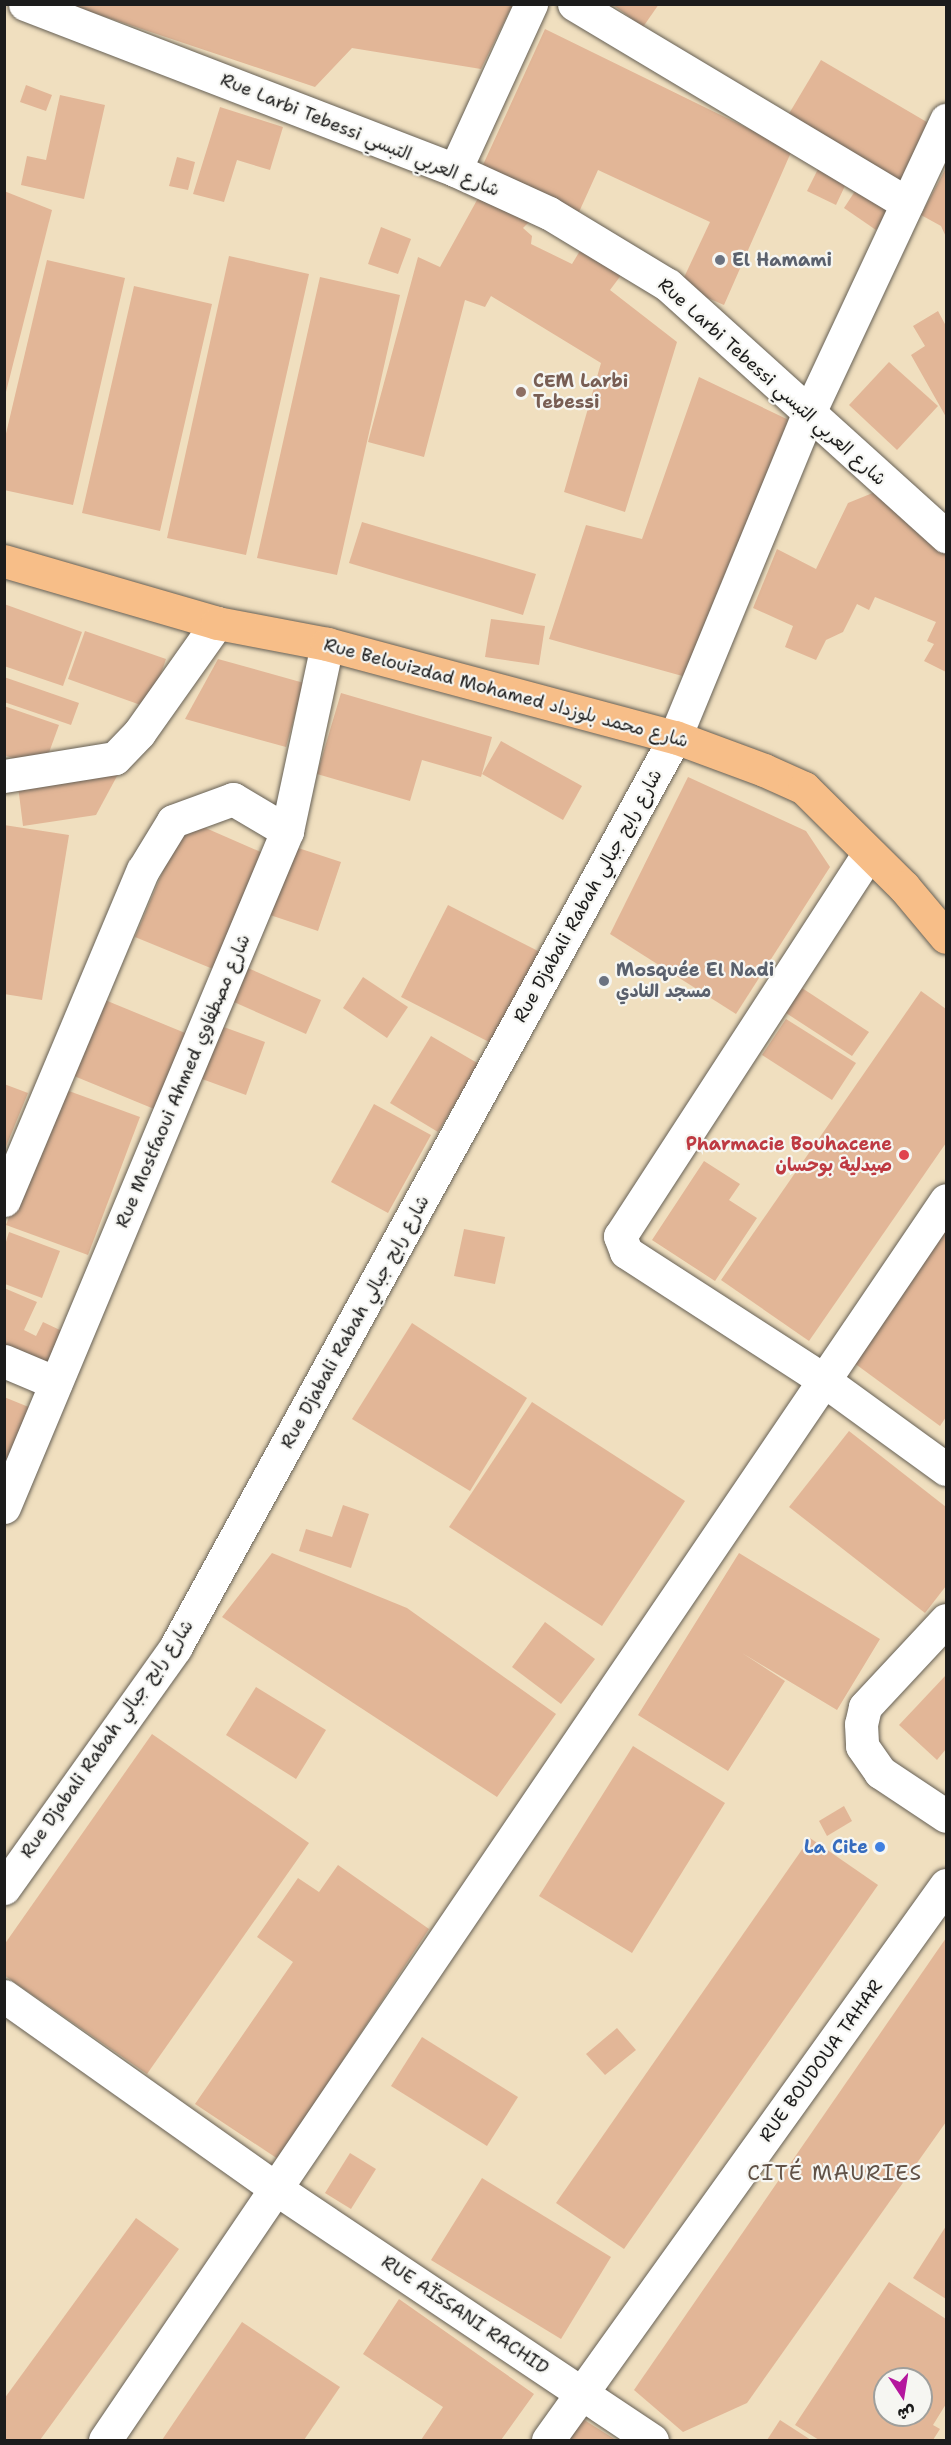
<!DOCTYPE html>
<html>
<head>
<meta charset="utf-8">
<style>
  body { margin:0 }
  #map { position:relative; width:951px; height:2445px; overflow:hidden; background:#f0dfbf; font-family:"Shantell Sans","Playpen Sans Arabic",sans-serif }
  div>[style] { position:absolute }
  [style*='--x'] { left:calc(var(--x)*1px); top:calc(var(--y)*1px); width:calc(var(--w)*1px); rotate:calc(var(--a)*1deg) }
  .building>* { inset:0; background:#e2b697 }
  .roads { filter:drop-shadow(0 0 2px #666055) drop-shadow(0 0 2px #666055) }
  .minor>* { height:33px; margin:-16.5px; padding:0 16.5px; transform-origin:16.5px; border-radius:16.5px; background:#fff }
  .major>* { height:33px; margin:-16.5px; padding:0 16.5px; transform-origin:16.5px; border-radius:16.5px; background:#f7be88 }
  .dots>* { width:16px; height:16px; translate:-50% -50%; box-sizing:border-box; border:3px solid #f6f6f2; border-radius:50% }
  span { translate:-50% -50%; white-space:nowrap; text-align:center; line-height:1.15; -webkit-text-stroke:4.5px #f6f6f2; paint-order:stroke }
  .street-label { font-size:18px; color:#1c1c1c }
  .worship-label { font-size:18px; color:#5b616d; font-weight:700 }
  .left { translate:0 -50%; text-align:left }
  .education-label { font-size:18px; color:#785e54; font-weight:700 }
  .health-label { font-size:18px; color:#be3a42; font-weight:700 }
  .right { translate:-100% -50%; text-align:right }
  .shop-label { font-size:18px; color:#366cbe; font-weight:700 }
  .quarter-label { font-size:21px; color:#615247; letter-spacing:1.5px }
  .frame { position:absolute; inset:0; border:6px solid #1c1c1c; pointer-events:none }
  .north { position:absolute; left:873px; top:2367px; width:60px; height:60px; box-sizing:border-box; background:#f6f6f2; border:2px solid #9f9f9c; border-radius:50%; rotate:168deg; font-size:16px; font-weight:700; line-height:24px; text-align:center; color:#1c1c1c }
  .north::after { content:''; display:block; margin:auto; width:21px; height:27px; background:#b5179e; clip-path:polygon(50% 0,100% 100%,50% 72%,0 100%) }
</style>
</head>
<body>
<div id="map">
  <div class="building">
    <i style="clip-path:polygon(513px 4px,481px 69px,352px 48px,315px 87px,70px 5px)"></i>
    <i style="clip-path:polygon(612px 4px,659px 4px,643px 27px)"></i>
    <i style="clip-path:polygon(545px 29px,792px 150px,724px 305px,680px 286px,710px 222px,598px 170px,579px 212px,482px 167px)"></i>
    <i style="clip-path:polygon(821px 60px,937px 128px,903px 185px,787px 117px)"></i>
    <i style="clip-path:polygon(26px 85px,52px 95px,46px 111px,20px 102px)"></i>
    <i style="clip-path:polygon(60px 95px,105px 105px,84px 199px,21px 185px,27px 156px,46px 160px)"></i>
    <i style="clip-path:polygon(220px 107px,283px 127px,270px 170px,237px 160px,224px 202px,193px 194px)"></i>
    <i style="clip-path:polygon(177px 157px,195px 162px,188px 190px,169px 186px)"></i>
    <i style="clip-path:polygon(822px 161px,850px 175px,836px 205px,807px 191px)"></i>
    <i style="clip-path:polygon(946px 168px,946px 237px,941px 226px,921px 215px)"></i>
    <i style="clip-path:polygon(859px 185px,891px 207px,876px 230px,844px 208px)"></i>
    <i style="clip-path:polygon(4px 191px,52px 210px,5px 396px,4px 396px)"></i>
    <i style="clip-path:polygon(482px 191px,531px 220px,523px 228px,532px 236px,531px 244px,572px 264px,581px 249px,622px 274px,610px 290px,677px 342px,625px 512px,564px 492px,601px 363px,491px 296px,485px 307px,465px 300px,424px 457px,368px 442px,418px 257px,440px 267px)"></i>
    <i style="clip-path:polygon(381px 227px,411px 239px,398px 274px,368px 264px)"></i>
    <i style="clip-path:polygon(229px 256px,309px 274px,246px 555px,167px 538px)"></i>
    <i style="clip-path:polygon(47px 260px,125px 278px,73px 505px,4px 490px,4px 442px)"></i>
    <i style="clip-path:polygon(320px 277px,400px 295px,337px 575px,257px 558px)"></i>
    <i style="clip-path:polygon(134px 286px,212px 304px,160px 531px,82px 513px)"></i>
    <i style="clip-path:polygon(938px 311px,946px 326px,946px 417px,911px 355px,925px 346px,913px 326px)"></i>
    <i style="clip-path:polygon(889px 362px,938px 406px,897px 450px,849px 405px)"></i>
    <i style="clip-path:polygon(699px 377px,793px 422px,686px 677px,549px 639px,586px 525px,642px 539px)"></i>
    <i style="clip-path:polygon(880px 490px,946px 550px,946px 672px,924px 661px,934px 644px,927px 641px,936px 622px,875px 597px,869px 610px,857px 604px,843px 632px,826px 640px,816px 660px,785px 647px,793px 626px,753px 608px,777px 549px,816px 569px,848px 503px)"></i>
    <i style="clip-path:polygon(362px 522px,536px 574px,523px 615px,349px 563px)"></i>
    <i style="clip-path:polygon(4px 604px,82px 632px,63px 686px,4px 666px)"></i>
    <i style="clip-path:polygon(491px 619px,545px 626px,539px 665px,485px 657px)"></i>
    <i style="clip-path:polygon(85px 631px,166px 659px,149px 708px,68px 679px)"></i>
    <i style="clip-path:polygon(218px 659px,304px 683px,286px 747px,185px 719px)"></i>
    <i style="clip-path:polygon(4px 677px,79px 703px,71px 725px,4px 702px)"></i>
    <i style="clip-path:polygon(341px 693px,492px 737px,481px 777px,422px 760px,410px 801px,317px 774px)"></i>
    <i style="clip-path:polygon(4px 706px,59px 725px,43px 769px,4px 755px)"></i>
    <i style="clip-path:polygon(501px 741px,582px 786px,563px 820px,482px 774px)"></i>
    <i style="clip-path:polygon(123px 765px,96px 815px,23px 826px,17px 778px)"></i>
    <i style="clip-path:polygon(688px 777px,806px 831px,830px 867px,736px 1014px,610px 934px)"></i>
    <i style="clip-path:polygon(185px 819px,263px 853px,213px 969px,135px 937px)"></i>
    <i style="clip-path:polygon(4px 825px,69px 835px,42px 1000px,4px 994px)"></i>
    <i style="clip-path:polygon(286px 844px,341px 862px,318px 931px,264px 913px)"></i>
    <i style="clip-path:polygon(448px 905px,540px 952px,493px 1044px,401px 997px)"></i>
    <i style="clip-path:polygon(241px 965px,321px 1000px,306px 1034px,227px 999px)"></i>
    <i style="clip-path:polygon(363px 977px,408px 1007px,387px 1038px,343px 1008px)"></i>
    <i style="clip-path:polygon(802px 988px,869px 1032px,852px 1056px,786px 1013px)"></i>
    <i style="clip-path:polygon(921px 991px,946px 1009px,946px 1143px,809px 1341px,721px 1280px)"></i>
    <i style="clip-path:polygon(105px 1000px,190px 1035px,159px 1111px,74px 1076px)"></i>
    <i style="clip-path:polygon(786px 1019px,856px 1063px,832px 1100px,762px 1055px)"></i>
    <i style="clip-path:polygon(221px 1026px,265px 1042px,246px 1095px,202px 1079px)"></i>
    <i style="clip-path:polygon(431px 1036px,479px 1064px,438px 1132px,390px 1103px)"></i>
    <i style="clip-path:polygon(4px 1084px,28px 1093px,5px 1149px,4px 1149px)"></i>
    <i style="clip-path:polygon(58px 1087px,140px 1117px,88px 1255px,6px 1225px)"></i>
    <i style="clip-path:polygon(374px 1104px,431px 1135px,388px 1213px,331px 1182px)"></i>
    <i style="clip-path:polygon(704px 1161px,740px 1184px,729px 1200px,757px 1218px,715px 1281px,652px 1240px)"></i>
    <i style="clip-path:polygon(464px 1229px,505px 1237px,495px 1284px,454px 1276px)"></i>
    <i style="clip-path:polygon(946px 1229px,946px 1417px,940px 1426px,850px 1360px)"></i>
    <i style="clip-path:polygon(9px 1232px,60px 1251px,42px 1298px,5px 1284px,5px 1245px)"></i>
    <i style="clip-path:polygon(4px 1288px,37px 1302px,24px 1330px,36px 1336px,43px 1322px,62px 1331px,43px 1372px,4px 1354px)"></i>
    <i style="clip-path:polygon(412px 1323px,527px 1398px,470px 1491px,352px 1419px)"></i>
    <i style="clip-path:polygon(4px 1397px,36px 1410px,4px 1487px)"></i>
    <i style="clip-path:polygon(532px 1402px,685px 1501px,602px 1626px,449px 1527px)"></i>
    <i style="clip-path:polygon(849px 1431px,946px 1507px,946px 1586px,925px 1613px,789px 1507px)"></i>
    <i style="clip-path:polygon(343px 1505px,369px 1514px,351px 1568px,299px 1551px,306px 1529px,332px 1537px)"></i>
    <i style="clip-path:polygon(272px 1553px,407px 1608px,556px 1714px,497px 1797px,222px 1617px)"></i>
    <i style="clip-path:polygon(739px 1553px,880px 1639px,837px 1710px,742px 1653px,785px 1681px,728px 1771px,638px 1715px)"></i>
    <i style="clip-path:polygon(545px 1622px,595px 1659px,561px 1704px,512px 1667px)"></i>
    <i style="clip-path:polygon(946px 1675px,946px 1749px,937px 1760px,899px 1725px)"></i>
    <i style="clip-path:polygon(256px 1687px,326px 1730px,296px 1779px,226px 1735px)"></i>
    <i style="clip-path:polygon(152px 1734px,309px 1843px,147px 2074px,4px 1975px,4px 1945px)"></i>
    <i style="clip-path:polygon(633px 1746px,725px 1803px,632px 1953px,539px 1896px)"></i>
    <i style="clip-path:polygon(844px 1806px,852px 1821px,827px 1836px,819px 1821px)"></i>
    <i style="clip-path:polygon(810px 1838px,878px 1885px,624px 2249px,556px 2203px)"></i>
    <i style="clip-path:polygon(338px 1865px,429px 1929px,278px 2159px,195px 2104px,293px 1962px,257px 1937px,298px 1878px,319px 1892px)"></i>
    <i style="clip-path:polygon(946px 1938px,946px 2122px,747px 2403px,683px 2432px,634px 2390px)"></i>
    <i style="clip-path:polygon(617px 2028px,636px 2050px,605px 2075px,586px 2054px)"></i>
    <i style="clip-path:polygon(422px 2037px,518px 2097px,487px 2146px,391px 2086px)"></i>
    <i style="clip-path:polygon(350px 2153px,376px 2169px,351px 2209px,325px 2193px)"></i>
    <i style="clip-path:polygon(482px 2178px,611px 2257px,561px 2339px,431px 2260px)"></i>
    <i style="clip-path:polygon(136px 2218px,179px 2249px,40px 2440px,4px 2440px,4px 2399px)"></i>
    <i style="clip-path:polygon(946px 2226px,946px 2299px,913px 2278px)"></i>
    <i style="clip-path:polygon(evenodd,889px 2282px,946px 2319px,946px 2404px,933px 2425px,940px 2429px,933px 2440px,819px 2440px,795px 2425px,889px 2282px,885px 2379px,921px 2379px,921px 2415px,885px 2415px,885px 2379px)"></i>
    <i style="clip-path:polygon(399px 2299px,534px 2394px,501px 2440px,421px 2440px,443px 2407px,363px 2354px)"></i>
    <i style="clip-path:polygon(242px 2322px,340px 2387px,304px 2440px,162px 2440px)"></i>
    <i style="clip-path:polygon(578px 2416px,616px 2440px,562px 2440px)"></i>
    <i style="clip-path:polygon(780px 2420px,811px 2440px,767px 2440px)"></i>
  </div>
  <div class="roads">
    <div class="minor">
      <i style="--x:25;--y:4;--w:461;--a:21.1"></i>
      <i style="--x:455;--y:170;--w:103;--a:24.6"></i>
      <i style="--x:549;--y:213;--w:139;--a:31.2"></i>
      <i style="--x:668;--y:285;--w:375;--a:42.1"></i>
      <i style="--x:574;--y:4;--w:388;--a:30.9"></i>
      <i style="--x:455;--y:170;--w:183;--a:-65.4"></i>
      <i style="--x:4;--y:776;--w:112;--a:-9.2"></i>
      <i style="--x:115;--y:758;--w:35;--a:-46"></i>
      <i style="--x:139;--y:733;--w:135;--a:-54.7"></i>
      <i style="--x:869;--y:853;--w:457;--a:123"></i>
      <i style="--x:620;--y:1236;--w:17;--a:69"></i>
      <i style="--x:626;--y:1252;--w:234;--a:32.9"></i>
      <i style="--x:822;--y:1379;--w:153;--a:36"></i>
      <i style="--x:4;--y:1200;--w:358;--a:-67.2"></i>
      <i style="--x:143;--y:870;--w:57;--a:-58.5"></i>
      <i style="--x:173;--y:821;--w:64;--a:-20.1"></i>
      <i style="--x:233;--y:799;--w:63;--a:30.7"></i>
      <i style="--x:4;--y:1361;--w:56;--a:22.9"></i>
      <i style="--x:4;--y:1507;--w:733;--a:-67.28"></i>
      <i style="--x:287;--y:831;--w:191;--a:-77.9"></i>
      <i style="--x:946;--y:1620;--w:119;--a:133"></i>
      <i style="--x:865;--y:1707;--w:17;--a:103"></i>
      <i style="--x:861;--y:1724;--w:22;--a:87"></i>
      <i style="--x:862;--y:1746;--w:32;--a:55"></i>
      <i style="--x:880;--y:1772;--w:79;--a:33.7"></i>
      <i style="--x:4;--y:1888;--w:295;--a:-54.5"></i>
      <i style="--x:175;--y:1648;--w:1039;--a:-61.24"></i>
      <i style="--x:675;--y:737;--w:348;--a:-67.6"></i>
      <i style="--x:808;--y:415;--w:326;--a:-64.9"></i>
      <i style="--x:4;--y:1996;--w:336;--a:35.3"></i>
      <i style="--x:278;--y:2190;--w:450;--a:33.8"></i>
      <i style="--x:105;--y:2440;--w:1498;--a:-55.85"></i>
      <i style="--x:548;--y:2440;--w:683;--a:-54.36"></i>
    </div>
    <div class="major">
      <i style="--x:4;--y:561;--w:222;--a:16.2"></i>
      <i style="--x:217;--y:623;--w:112;--a:10.8"></i>
      <i style="--x:327;--y:644;--w:360;--a:15"></i>
      <i style="--x:675;--y:737;--w:95;--a:20.3"></i>
      <i style="--x:764;--y:770;--w:44;--a:24.2"></i>
      <i style="--x:804;--y:788;--w:141;--a:44.7"></i>
      <i style="--x:904;--y:887;--w:65;--a:50"></i>
    </div>
  </div>
  <div class="dots">
    <i style="left:720px;top:260px;background:#6b7280"></i>
    <i style="left:521px;top:392px;background:#8d6e63"></i>
    <i style="left:604px;top:981px;background:#6b7280"></i>
    <i style="left:904px;top:1155px;background:#e0444e"></i>
    <i style="left:880px;top:1847px;background:#3f7fe0"></i>
  </div>
  <div class="street-label">
    <span style="left:360px;top:135px;rotate:22deg">Rue Larbi Tebessi شارع العربي التبسي</span>
    <span style="left:772px;top:382px;rotate:42deg">Rue Larbi Tebessi شارع العربي التبسي</span>
    <span style="left:506px;top:693px;rotate:15deg">Rue Belouizdad Mohamed شارع محمد بلوزداد</span>
    <span style="left:588px;top:896px;rotate:-61deg">Rue Djabali Rabah شارع رابح جبالي</span>
    <span style="left:183px;top:1081px;rotate:-67deg">Rue Mostfaoui Ahmed شارع مصطفاوي</span>
    <span style="left:355px;top:1322px;rotate:-61deg">Rue Djabali Rabah شارع رابح جبالي</span>
    <span style="left:107px;top:1739px;rotate:-55deg">Rue Djabali Rabah شارع رابح جبالي</span>
    <span style="left:821px;top:2061px;rotate:-54deg">RUE BOUDOUA TAHAR</span>
    <span style="left:465px;top:2315px;rotate:34deg">RUE AÏSSANI RACHID</span>
  </div>
  <div class="worship-label">
    <span class="left" style="left:732px;top:260px">El Hamami</span>
    <span class="left" style="left:616px;top:981px">Mosquée El Nadi<br>مسجد النادي</span>
  </div>
  <div class="education-label">
    <span class="left" style="left:533px;top:392px">CEM Larbi<br>Tebessi</span>
  </div>
  <div class="health-label">
    <span class="right" style="left:892px;top:1155px">Pharmacie Bouhacene<br>صيدلية بوحسان</span>
  </div>
  <div class="shop-label">
    <span class="right" style="left:868px;top:1847px">La Cite</span>
  </div>
  <div class="quarter-label">
    <span style="left:835px;top:2173px">CITÉ MAURIES</span>
  </div>
  <div class="frame"></div>
  <div class="north">ش</div>
</div>
</body>
</html>
